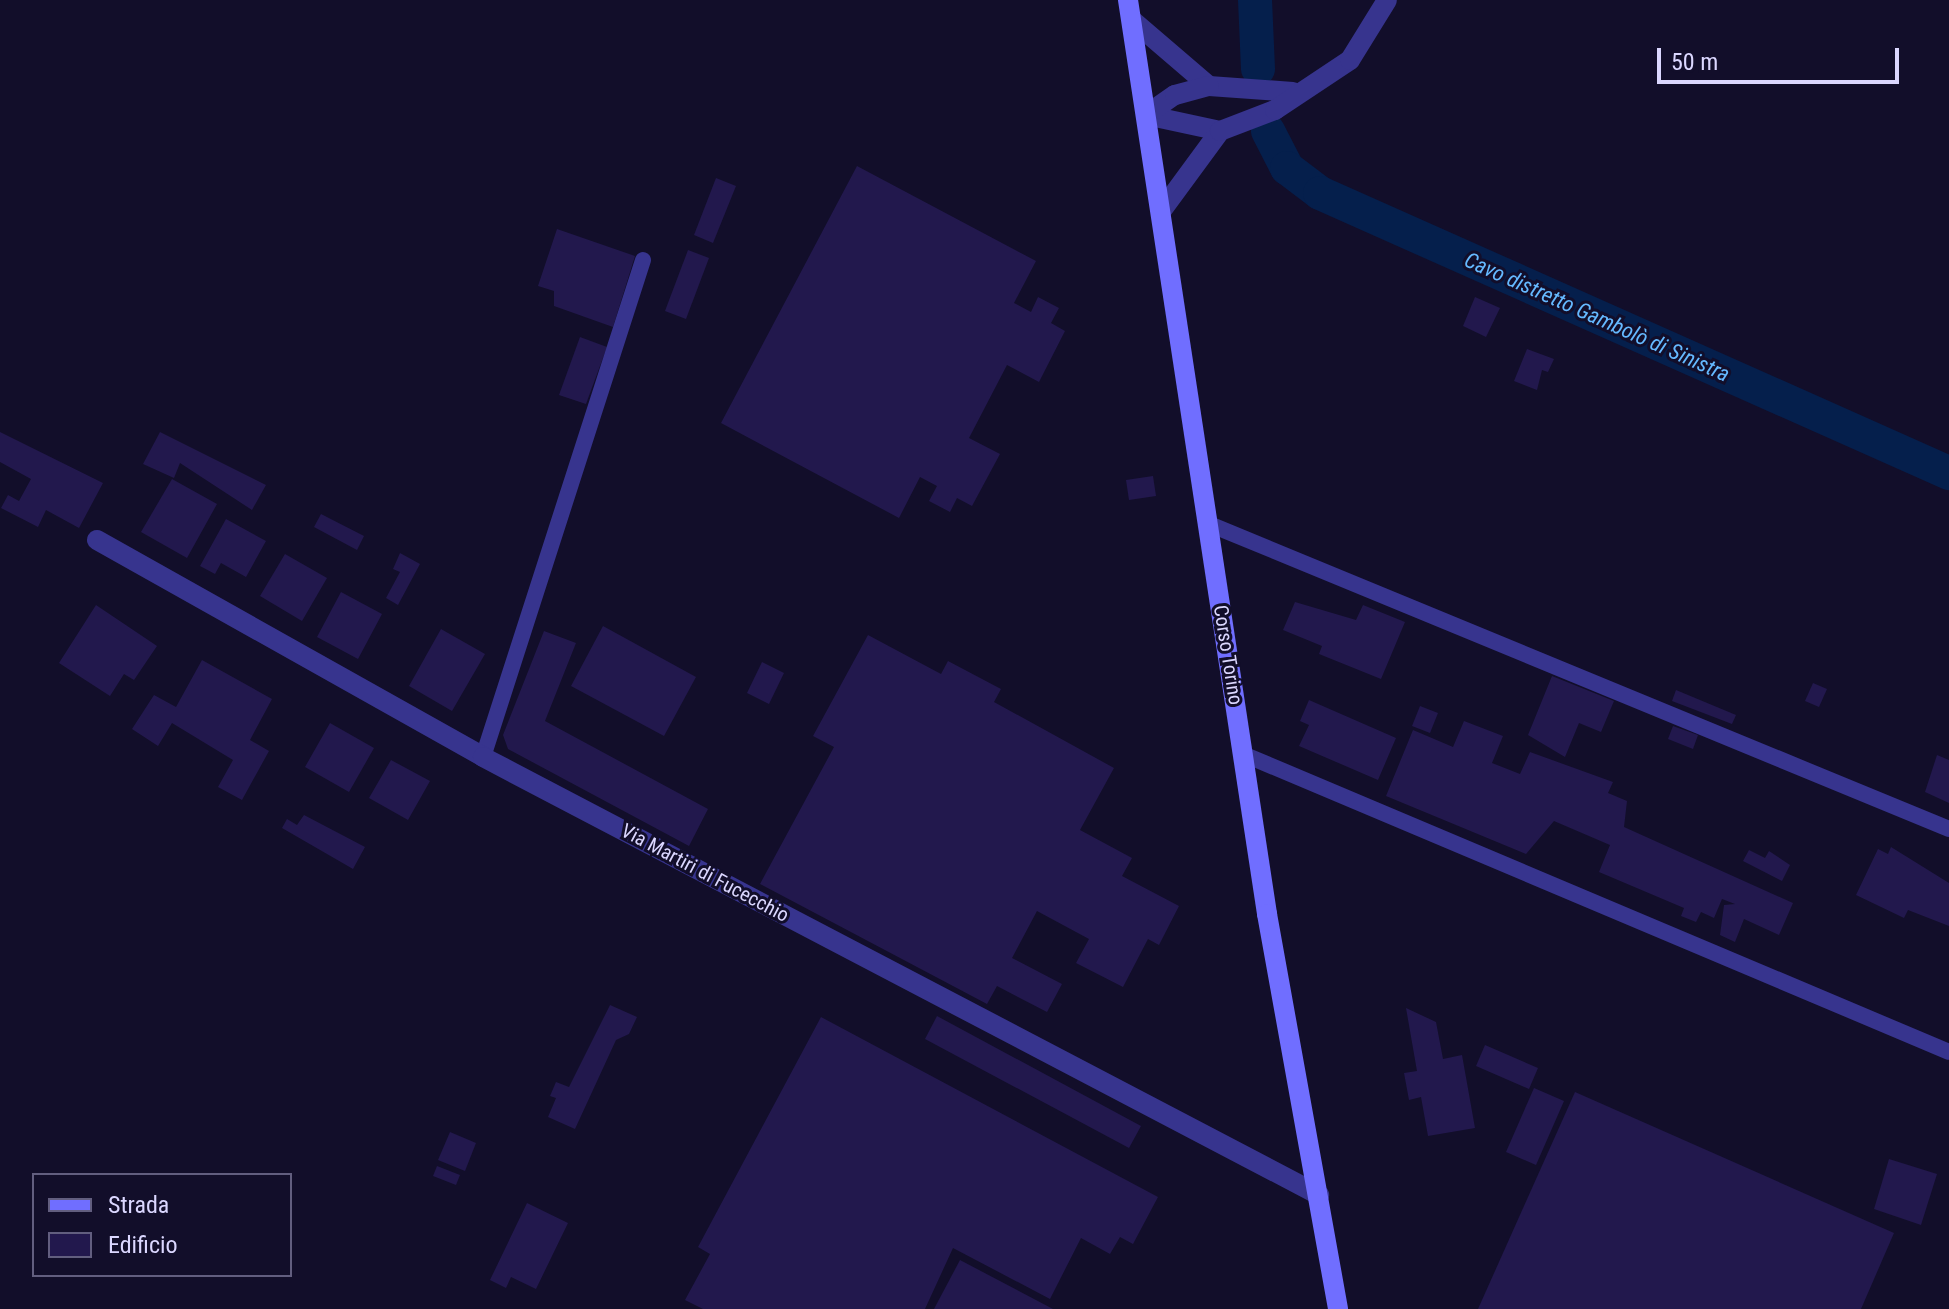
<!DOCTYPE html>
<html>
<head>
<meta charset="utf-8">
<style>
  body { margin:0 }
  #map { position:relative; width:1949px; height:1309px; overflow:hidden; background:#120e2a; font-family:"Roboto Condensed",sans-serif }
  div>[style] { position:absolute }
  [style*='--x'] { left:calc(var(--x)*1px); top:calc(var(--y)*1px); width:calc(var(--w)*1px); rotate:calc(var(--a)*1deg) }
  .canal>* { height:34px; margin:-17px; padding:0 17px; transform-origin:17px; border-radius:17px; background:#051f4c }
  .building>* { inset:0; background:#22184d }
  .lane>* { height:16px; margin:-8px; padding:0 8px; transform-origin:8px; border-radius:8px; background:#37348e }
  .street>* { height:20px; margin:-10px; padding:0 10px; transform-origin:10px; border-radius:10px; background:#37348e }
  .secondary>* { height:20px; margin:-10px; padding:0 10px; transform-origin:10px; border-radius:10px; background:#706eff }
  span { translate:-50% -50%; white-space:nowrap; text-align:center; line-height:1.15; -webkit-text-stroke:6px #120e2a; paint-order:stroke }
  .street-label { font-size:20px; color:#dbd7ff }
  .water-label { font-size:22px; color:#65b9ff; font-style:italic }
  .legend { position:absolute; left:32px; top:1173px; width:260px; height:104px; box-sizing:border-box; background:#120e2a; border:2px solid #625e7f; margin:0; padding:10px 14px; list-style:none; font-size:24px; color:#dbd7ff }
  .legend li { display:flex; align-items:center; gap:16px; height:40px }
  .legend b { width:40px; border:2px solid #625e7f }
  .scale { position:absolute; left:1657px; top:48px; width:242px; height:36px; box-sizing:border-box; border:4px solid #dbd7ff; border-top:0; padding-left:10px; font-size:24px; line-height:28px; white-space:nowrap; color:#dbd7ff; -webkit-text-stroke:6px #120e2a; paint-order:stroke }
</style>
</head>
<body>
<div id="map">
  <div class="canal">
    <i style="--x:1255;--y:0;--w:69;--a:87.5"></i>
    <i style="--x:1268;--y:131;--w:42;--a:62.8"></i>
    <i style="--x:1287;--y:168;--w:41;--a:37.1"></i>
    <i style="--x:1320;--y:193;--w:689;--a:24"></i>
  </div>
  <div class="building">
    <i style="clip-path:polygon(857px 166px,1036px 261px,1014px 303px,1031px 312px,1038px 297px,1059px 308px,1051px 323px,1065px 331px,1039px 382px,1007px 365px,969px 438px,1000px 454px,972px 506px,957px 498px,950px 512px,929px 501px,937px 486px,920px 477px,899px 518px,721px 423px)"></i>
    <i style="clip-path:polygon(716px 178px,736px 186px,713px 243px,694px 235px)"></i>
    <i style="clip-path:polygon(557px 229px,635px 256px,613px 327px,554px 306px,554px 291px,538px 286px)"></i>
    <i style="clip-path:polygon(688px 250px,709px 258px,686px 319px,665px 311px)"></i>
    <i style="clip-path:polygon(1475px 297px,1500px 308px,1486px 337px,1463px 326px)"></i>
    <i style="clip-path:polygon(580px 337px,607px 347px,586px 404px,559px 395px)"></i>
    <i style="clip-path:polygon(1527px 349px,1554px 359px,1548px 372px,1542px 370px,1537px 390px,1514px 381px)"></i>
    <i style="clip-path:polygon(0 432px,103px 483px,79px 528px,46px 510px,38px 527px,1px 508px,8px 495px,19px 501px,31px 479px,0 462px)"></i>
    <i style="clip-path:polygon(160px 432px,266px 485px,252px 510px,180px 463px,174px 478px,143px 464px)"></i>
    <i style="clip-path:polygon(1153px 476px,1156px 496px,1129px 500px,1126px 480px)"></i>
    <i style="clip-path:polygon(172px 479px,217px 504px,187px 558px,141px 532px)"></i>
    <i style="clip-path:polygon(321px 514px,364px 536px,357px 550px,314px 527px)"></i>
    <i style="clip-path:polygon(226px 519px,266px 541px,246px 577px,221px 563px,215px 574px,200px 566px)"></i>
    <i style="clip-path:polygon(400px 553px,420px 564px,398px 605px,386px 598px,400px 572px,393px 569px)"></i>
    <i style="clip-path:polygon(285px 554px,327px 578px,302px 621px,260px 596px)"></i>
    <i style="clip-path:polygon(341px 592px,382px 614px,358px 659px,317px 637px)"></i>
    <i style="clip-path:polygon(1295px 602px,1356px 620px,1363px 605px,1405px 622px,1381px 679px,1319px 654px,1322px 646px,1283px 630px)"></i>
    <i style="clip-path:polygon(96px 605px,157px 646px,134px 680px,124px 674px,110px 696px,59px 663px)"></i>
    <i style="clip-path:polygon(603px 626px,696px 677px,664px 736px,571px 686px)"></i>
    <i style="clip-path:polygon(441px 629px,485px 654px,452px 711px,409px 686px)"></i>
    <i style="clip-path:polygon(544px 631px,576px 643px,545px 721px,708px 809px,689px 846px,508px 749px,503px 735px)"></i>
    <i style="clip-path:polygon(868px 635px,941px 674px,948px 661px,1001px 689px,994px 702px,1114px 768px,1080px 830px,1132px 858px,1122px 876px,1179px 906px,1159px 945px,1148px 939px,1123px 987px,1076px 963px,1089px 939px,1037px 911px,1012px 958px,1062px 984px,1047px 1012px,997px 986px,987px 1004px,760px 884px,834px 747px,813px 736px)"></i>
    <i style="clip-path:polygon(202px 660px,272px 699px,250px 740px,269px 751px,242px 800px,218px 787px,233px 760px,172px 723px,158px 746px,132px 729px,154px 695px,176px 707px)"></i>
    <i style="clip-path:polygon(762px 662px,784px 673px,769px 704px,747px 693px)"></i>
    <i style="clip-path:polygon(1552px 676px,1614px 701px,1601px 732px,1579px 723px,1565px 757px,1528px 735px)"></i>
    <i style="clip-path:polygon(1813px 683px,1827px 689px,1819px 707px,1805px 701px)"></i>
    <i style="clip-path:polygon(1676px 690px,1736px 715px,1732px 724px,1672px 701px)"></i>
    <i style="clip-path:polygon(1309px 700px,1396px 738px,1378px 780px,1299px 746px,1309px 725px,1300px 721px)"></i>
    <i style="clip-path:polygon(1420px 706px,1438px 713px,1430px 733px,1412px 726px)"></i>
    <i style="clip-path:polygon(1464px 721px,1503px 736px,1492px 763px,1520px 774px,1530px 752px,1613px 782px,1608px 793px,1627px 801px,1624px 827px,1793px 903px,1779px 935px,1744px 919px,1735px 942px,1720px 935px,1724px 905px,1735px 904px,1722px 899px,1714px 918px,1701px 912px,1696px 922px,1681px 916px,1684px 908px,1599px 872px,1610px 845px,1554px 821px,1526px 854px,1386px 796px,1413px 730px,1453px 747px)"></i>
    <i style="clip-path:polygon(330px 723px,374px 748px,349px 792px,305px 767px)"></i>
    <i style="clip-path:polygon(1673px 726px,1698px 735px,1693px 749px,1668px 739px)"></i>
    <i style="clip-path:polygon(1937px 755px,1949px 760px,1949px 803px,1925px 792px)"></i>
    <i style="clip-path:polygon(391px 760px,430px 781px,408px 820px,369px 798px)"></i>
    <i style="clip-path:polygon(304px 815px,365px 847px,353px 869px,282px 828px,287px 819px,297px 825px)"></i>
    <i style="clip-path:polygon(1891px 847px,1949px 883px,1949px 926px,1908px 910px,1904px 918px,1856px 895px,1878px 849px,1888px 854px)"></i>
    <i style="clip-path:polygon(1749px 850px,1765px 858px,1769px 851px,1790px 865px,1782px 881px,1743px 861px)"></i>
    <i style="clip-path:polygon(610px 1005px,637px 1017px,629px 1034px,616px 1040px,575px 1129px,548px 1117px,556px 1098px,550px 1096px,556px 1082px,569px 1087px)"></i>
    <i style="clip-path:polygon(1406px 1008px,1436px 1022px,1443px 1059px,1462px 1055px,1475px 1128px,1428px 1136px,1421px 1097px,1409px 1100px,1404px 1073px,1417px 1071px)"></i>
    <i style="clip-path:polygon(937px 1016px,1141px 1126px,1129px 1148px,925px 1039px)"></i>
    <i style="clip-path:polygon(821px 1017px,1158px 1197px,1133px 1244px,1120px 1237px,1110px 1254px,1081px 1238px,1050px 1299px,953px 1248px,925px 1309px,703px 1309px,685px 1300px,710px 1254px,698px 1247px)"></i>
    <i style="clip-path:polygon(1485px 1045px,1538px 1068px,1529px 1089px,1476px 1066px)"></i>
    <i style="clip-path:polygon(1534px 1088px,1564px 1101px,1536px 1165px,1506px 1152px)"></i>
    <i style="clip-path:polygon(1575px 1092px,1894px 1233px,1861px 1309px,1478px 1309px)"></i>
    <i style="clip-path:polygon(450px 1132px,476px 1143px,465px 1171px,438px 1160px)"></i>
    <i style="clip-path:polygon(1889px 1159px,1937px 1174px,1921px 1225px,1874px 1209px)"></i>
    <i style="clip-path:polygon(437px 1166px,460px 1175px,456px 1185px,433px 1176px)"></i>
    <i style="clip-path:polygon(527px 1203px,568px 1223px,536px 1289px,511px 1277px,506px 1288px,490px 1280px)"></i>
    <i style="clip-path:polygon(960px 1260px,1053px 1309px,934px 1309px)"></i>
  </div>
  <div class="lane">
    <i style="--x:1209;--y:524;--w:800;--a:22.4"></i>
    <i style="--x:1243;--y:754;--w:766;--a:22.88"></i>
    <i style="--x:483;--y:757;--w:522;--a:-72.15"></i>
  </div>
  <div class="street">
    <i style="--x:1132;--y:20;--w:101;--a:40.6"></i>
    <i style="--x:1209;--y:86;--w:84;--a:4.1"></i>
    <i style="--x:1146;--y:115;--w:76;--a:12.2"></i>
    <i style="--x:1146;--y:115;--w:35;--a:-35"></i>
    <i style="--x:1175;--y:95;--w:35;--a:-15"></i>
    <i style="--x:1162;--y:210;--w:98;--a:-53.7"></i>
    <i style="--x:1220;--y:131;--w:59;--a:-20.9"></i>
    <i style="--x:1275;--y:110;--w:90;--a:-33.7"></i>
    <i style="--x:1350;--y:60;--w:70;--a:-58.3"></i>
    <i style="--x:97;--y:540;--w:443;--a:29.3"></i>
    <i style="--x:483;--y:757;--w:944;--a:27.65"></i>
  </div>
  <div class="secondary">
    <i style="--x:1128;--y:0;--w:925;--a:81.35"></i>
    <i style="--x:1267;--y:914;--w:401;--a:79.8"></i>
  </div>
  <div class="street-label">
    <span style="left:1228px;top:655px;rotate:81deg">Corso Torino</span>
    <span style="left:705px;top:873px;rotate:28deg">Via Martiri di Fucecchio</span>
  </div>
  <div class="water-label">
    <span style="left:1597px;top:317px;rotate:24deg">Cavo distretto Gambolò di Sinistra</span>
  </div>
  <ul class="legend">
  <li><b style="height:10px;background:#706eff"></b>Strada</li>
  <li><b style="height:22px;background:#22184d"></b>Edificio</li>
  </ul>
  <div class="scale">50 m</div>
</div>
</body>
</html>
